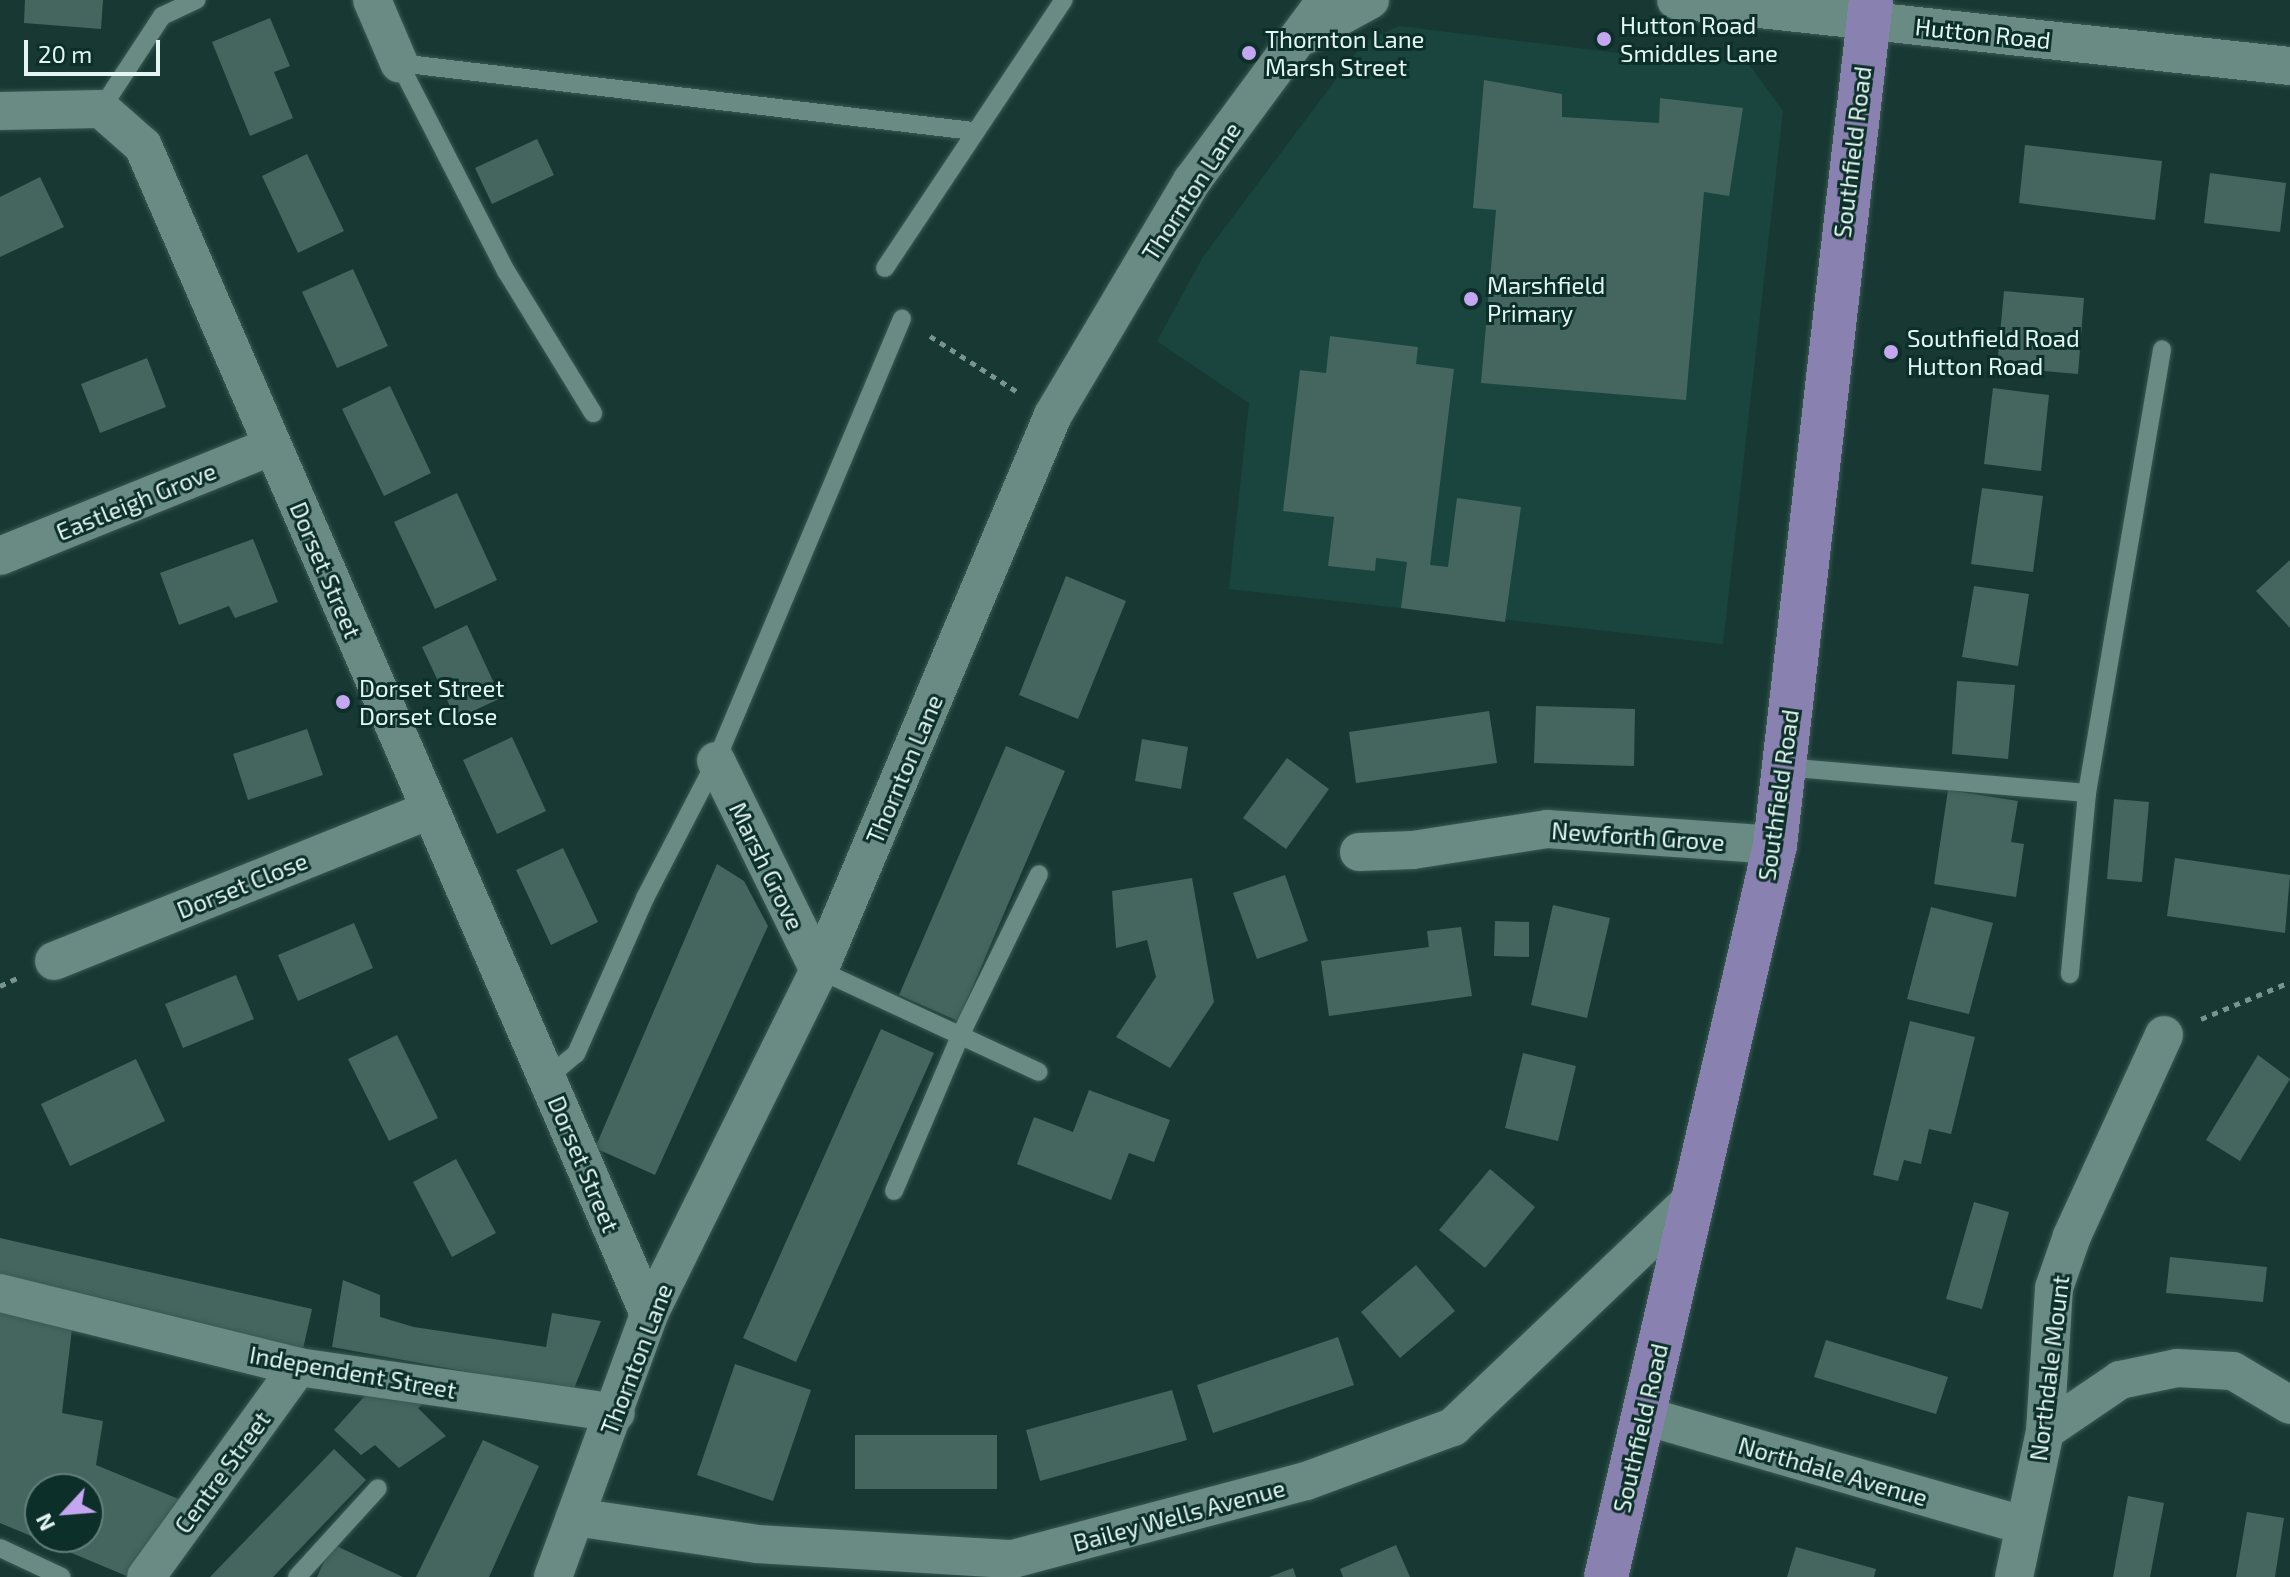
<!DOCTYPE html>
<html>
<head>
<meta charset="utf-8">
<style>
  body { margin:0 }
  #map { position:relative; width:2290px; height:1577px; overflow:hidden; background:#183933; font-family:"Exo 2",sans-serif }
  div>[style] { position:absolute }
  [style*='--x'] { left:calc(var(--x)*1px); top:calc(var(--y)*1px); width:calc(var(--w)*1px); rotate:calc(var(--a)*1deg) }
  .built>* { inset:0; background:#19453e }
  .building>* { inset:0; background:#44665f }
  .path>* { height:5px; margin-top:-2.5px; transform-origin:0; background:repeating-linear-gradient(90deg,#79938e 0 6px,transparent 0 12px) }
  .roads { filter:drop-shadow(0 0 2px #3b5853) drop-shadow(0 0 2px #3b5853) }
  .service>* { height:18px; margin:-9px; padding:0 9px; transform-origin:9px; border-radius:9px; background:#698b84 }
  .minor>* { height:38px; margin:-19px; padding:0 19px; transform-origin:19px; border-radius:19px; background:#698b84 }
  .primary>* { height:44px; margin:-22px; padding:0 22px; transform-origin:22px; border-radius:22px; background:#8981b0 }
  .dots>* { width:22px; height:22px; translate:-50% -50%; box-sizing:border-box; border:4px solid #0d2f29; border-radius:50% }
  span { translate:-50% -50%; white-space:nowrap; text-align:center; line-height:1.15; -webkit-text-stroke:6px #0d2f29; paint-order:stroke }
  .poi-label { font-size:24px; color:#e3f6f2 }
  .left { translate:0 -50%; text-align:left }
  .street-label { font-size:24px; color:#e3f6f2 }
  .north { position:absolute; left:24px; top:1473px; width:80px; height:80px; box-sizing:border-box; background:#0d2f29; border:2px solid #637f79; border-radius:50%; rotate:244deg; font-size:22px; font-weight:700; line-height:32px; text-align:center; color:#e3f6f2 }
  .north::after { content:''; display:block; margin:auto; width:28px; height:36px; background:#c5a6f0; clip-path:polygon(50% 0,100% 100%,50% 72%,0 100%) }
  .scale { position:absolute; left:24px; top:40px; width:136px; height:36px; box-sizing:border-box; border:4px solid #e3f6f2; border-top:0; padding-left:10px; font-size:24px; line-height:28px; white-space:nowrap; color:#e3f6f2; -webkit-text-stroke:6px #0d2f29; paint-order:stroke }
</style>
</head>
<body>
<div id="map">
  <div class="built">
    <i style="clip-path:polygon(1399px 26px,1642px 56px,1748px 63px,1783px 111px,1723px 644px,1229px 589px,1249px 403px,1157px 341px,1203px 257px,1364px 42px)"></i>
  </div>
  <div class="building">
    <i style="clip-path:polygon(25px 0,103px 0,101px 29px,24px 23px)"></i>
    <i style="clip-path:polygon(270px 18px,290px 66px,274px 72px,293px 118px,250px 136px,212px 42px)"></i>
    <i style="clip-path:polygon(1484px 80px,1562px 94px,1562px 117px,1659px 123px,1660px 98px,1743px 108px,1729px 196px,1704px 192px,1686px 400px,1481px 383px,1496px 210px,1473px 208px)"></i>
    <i style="clip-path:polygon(537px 139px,554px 175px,492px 204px,475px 168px)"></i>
    <i style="clip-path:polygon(2025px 145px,2162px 161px,2155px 220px,2019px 203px)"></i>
    <i style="clip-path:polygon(307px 154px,344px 231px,298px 253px,262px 176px)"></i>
    <i style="clip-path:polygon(2210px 173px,2286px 183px,2280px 232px,2204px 223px)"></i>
    <i style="clip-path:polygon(40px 177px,64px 227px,0 257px,0 197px)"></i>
    <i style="clip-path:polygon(353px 269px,388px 346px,337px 368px,302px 292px)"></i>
    <i style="clip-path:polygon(2004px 291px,2084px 298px,2078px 374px,1997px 367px)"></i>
    <i style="clip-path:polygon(1330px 336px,1418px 347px,1416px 364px,1454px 369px,1430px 565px,1448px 567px,1457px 498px,1521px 507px,1505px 622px,1401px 608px,1407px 562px,1376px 558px,1375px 571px,1328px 566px,1334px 517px,1283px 511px,1300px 370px,1326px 373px)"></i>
    <i style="clip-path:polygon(147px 358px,166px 407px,100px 433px,81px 384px)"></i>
    <i style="clip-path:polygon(390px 386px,431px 473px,384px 496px,342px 409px)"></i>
    <i style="clip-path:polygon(1993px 388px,2049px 395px,2041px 471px,1984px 464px)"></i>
    <i style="clip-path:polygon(1982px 488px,2043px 496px,2033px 572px,1971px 564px)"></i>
    <i style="clip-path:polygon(457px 493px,497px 580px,435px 609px,394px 522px)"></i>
    <i style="clip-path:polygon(253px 539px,278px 602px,235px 618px,229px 606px,179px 625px,160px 573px)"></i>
    <i style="clip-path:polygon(2290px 560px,2290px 628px,2256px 591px)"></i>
    <i style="clip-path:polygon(1066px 576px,1126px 601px,1078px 719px,1019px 695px)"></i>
    <i style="clip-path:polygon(1974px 586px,2029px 594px,2018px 666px,1962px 657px)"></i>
    <i style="clip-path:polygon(467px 625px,501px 698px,456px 719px,422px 647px)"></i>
    <i style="clip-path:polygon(1957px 681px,2015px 685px,2008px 759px,1952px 754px)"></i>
    <i style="clip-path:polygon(1536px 706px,1635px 709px,1634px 766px,1534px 763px)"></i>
    <i style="clip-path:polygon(1489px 711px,1497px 763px,1356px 783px,1349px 732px)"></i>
    <i style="clip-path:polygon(307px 729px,323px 775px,248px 800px,233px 754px)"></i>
    <i style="clip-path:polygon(512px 737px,546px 811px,497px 834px,463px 760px)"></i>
    <i style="clip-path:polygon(1142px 739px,1188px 747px,1181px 789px,1135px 781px)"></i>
    <i style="clip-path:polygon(1006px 746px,1065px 771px,958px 1021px,899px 995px)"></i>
    <i style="clip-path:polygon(1287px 758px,1329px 789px,1286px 849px,1243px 818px)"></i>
    <i style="clip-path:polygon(1948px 790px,2018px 801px,2011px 842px,2024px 844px,2016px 897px,1934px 884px)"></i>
    <i style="clip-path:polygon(2114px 799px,2149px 802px,2142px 882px,2107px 879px)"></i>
    <i style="clip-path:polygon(563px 848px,598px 922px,551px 945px,516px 870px)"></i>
    <i style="clip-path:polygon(2175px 858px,2290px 875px,2285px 933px,2167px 916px)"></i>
    <i style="clip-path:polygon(717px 864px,744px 881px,768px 926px,655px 1175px,595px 1148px)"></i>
    <i style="clip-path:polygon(1285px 875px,1308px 941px,1257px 959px,1233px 893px)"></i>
    <i style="clip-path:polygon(1192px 878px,1214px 1002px,1170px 1068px,1116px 1037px,1156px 977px,1147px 940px,1116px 948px,1112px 891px)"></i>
    <i style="clip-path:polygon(1553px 905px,1610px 918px,1587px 1018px,1531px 1005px)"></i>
    <i style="clip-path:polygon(1931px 907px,1993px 923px,1969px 1014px,1907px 999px)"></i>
    <i style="clip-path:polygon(1495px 921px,1529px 922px,1529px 957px,1494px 956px)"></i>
    <i style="clip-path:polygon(354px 923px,373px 968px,298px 1001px,278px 955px)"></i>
    <i style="clip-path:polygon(1461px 927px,1472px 996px,1329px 1016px,1321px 961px,1429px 947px,1427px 931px)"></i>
    <i style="clip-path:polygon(236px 975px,254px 1019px,183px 1048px,165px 1004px)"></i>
    <i style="clip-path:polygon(1910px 1021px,1975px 1037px,1951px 1134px,1929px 1129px,1921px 1164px,1904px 1160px,1898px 1181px,1873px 1175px)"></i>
    <i style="clip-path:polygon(881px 1029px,934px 1053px,796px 1362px,743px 1338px)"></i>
    <i style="clip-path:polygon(397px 1035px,438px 1118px,389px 1141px,348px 1059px)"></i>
    <i style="clip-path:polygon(1523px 1053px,1576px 1066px,1558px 1141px,1505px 1128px)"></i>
    <i style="clip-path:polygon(2258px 1055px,2290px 1079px,2240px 1161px,2206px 1140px)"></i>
    <i style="clip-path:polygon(136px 1059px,165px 1121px,70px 1166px,41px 1104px)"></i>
    <i style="clip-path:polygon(1089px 1090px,1170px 1120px,1154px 1162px,1129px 1153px,1111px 1200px,1017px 1164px,1034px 1117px,1073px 1132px)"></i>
    <i style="clip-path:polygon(456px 1159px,496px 1233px,452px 1257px,413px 1182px)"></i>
    <i style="clip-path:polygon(1490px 1169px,1535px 1207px,1485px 1268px,1439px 1230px)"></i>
    <i style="clip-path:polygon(1974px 1202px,2009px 1212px,1982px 1309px,1946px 1299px)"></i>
    <i style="clip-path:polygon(0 1238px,312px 1309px,303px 1349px,0 1280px)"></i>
    <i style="clip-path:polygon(2170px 1257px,2267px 1267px,2263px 1302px,2166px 1293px)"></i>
    <i style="clip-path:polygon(1416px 1265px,1455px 1311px,1400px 1358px,1361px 1312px)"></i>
    <i style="clip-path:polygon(343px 1280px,380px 1295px,380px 1317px,414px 1327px,546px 1347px,552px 1313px,601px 1321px,573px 1391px,332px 1347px)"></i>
    <i style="clip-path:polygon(evenodd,0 1312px,72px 1329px,62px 1413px,103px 1421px,96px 1465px,181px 1500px,129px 1577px,0 1523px,0 1312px,40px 1489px,88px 1489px,88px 1537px,40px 1537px,40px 1489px)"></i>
    <i style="clip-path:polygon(1338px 1337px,1354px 1385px,1213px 1433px,1197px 1385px)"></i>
    <i style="clip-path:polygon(1826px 1340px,1948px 1377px,1936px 1414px,1814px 1377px)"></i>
    <i style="clip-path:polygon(735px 1364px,811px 1390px,773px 1501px,697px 1475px)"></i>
    <i style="clip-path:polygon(372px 1388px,431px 1397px,418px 1408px,446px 1436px,399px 1468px,375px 1445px,361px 1455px,334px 1430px)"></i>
    <i style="clip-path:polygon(1172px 1390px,1187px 1440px,1040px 1481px,1026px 1430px)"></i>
    <i style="clip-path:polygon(855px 1435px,997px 1435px,997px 1489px,855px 1489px)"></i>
    <i style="clip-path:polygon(483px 1440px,539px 1466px,489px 1577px,416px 1577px)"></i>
    <i style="clip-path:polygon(334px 1449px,366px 1480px,273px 1577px,210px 1577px)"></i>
    <i style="clip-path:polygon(2128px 1496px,2164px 1503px,2150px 1577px,2113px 1577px)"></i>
    <i style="clip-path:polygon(2247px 1512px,2284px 1518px,2275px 1577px,2236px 1577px)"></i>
    <i style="clip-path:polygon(332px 1544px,403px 1577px,317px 1577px)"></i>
    <i style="clip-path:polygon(1396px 1545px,1410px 1577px,1343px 1577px,1340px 1569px)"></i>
    <i style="clip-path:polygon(1796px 1547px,1876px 1569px,1874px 1577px,1787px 1577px)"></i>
    <i style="clip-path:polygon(1293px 1568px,1296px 1577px,1269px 1577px)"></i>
  </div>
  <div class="path">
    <i style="--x:930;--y:336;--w:106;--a:32.6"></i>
    <i style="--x:0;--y:986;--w:19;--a:-25"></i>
    <i style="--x:2201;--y:1019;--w:96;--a:-22.6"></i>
  </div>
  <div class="roads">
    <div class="service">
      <i style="--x:399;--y:63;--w:578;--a:6.76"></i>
      <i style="--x:399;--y:63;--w:234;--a:62.8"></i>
      <i style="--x:506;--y:271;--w:167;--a:58.5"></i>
      <i style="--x:101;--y:109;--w:111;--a:-56.7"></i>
      <i style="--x:162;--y:16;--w:38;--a:-25"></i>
      <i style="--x:885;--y:268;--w:322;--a:-56.3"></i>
      <i style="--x:1784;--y:767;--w:304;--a:4.9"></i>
      <i style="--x:2087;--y:793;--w:182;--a:95.4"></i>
      <i style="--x:2087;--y:793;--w:450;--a:-80.4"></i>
      <i style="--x:819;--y:970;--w:242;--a:24.9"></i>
      <i style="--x:547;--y:1078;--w:38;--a:-40"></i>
      <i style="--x:576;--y:1054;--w:171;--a:-66.1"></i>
      <i style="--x:645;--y:898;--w:154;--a:-62.6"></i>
      <i style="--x:716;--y:761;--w:480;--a:-67.2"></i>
      <i style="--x:894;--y:1191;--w:168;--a:-66.9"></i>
      <i style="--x:960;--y:1036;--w:180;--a:-64"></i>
      <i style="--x:0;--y:1548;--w:68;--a:25.1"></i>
      <i style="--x:297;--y:1577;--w:120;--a:-47.7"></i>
    </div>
    <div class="minor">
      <i style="--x:372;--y:0;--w:69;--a:66.8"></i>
      <i style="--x:1676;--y:0;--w:618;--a:6.14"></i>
      <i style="--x:1306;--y:35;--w:73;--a:-28.7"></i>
      <i style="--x:0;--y:111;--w:101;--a:-1.1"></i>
      <i style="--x:101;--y:109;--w:56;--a:41.4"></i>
      <i style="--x:143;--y:146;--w:1273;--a:66.58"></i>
      <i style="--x:0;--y:556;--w:293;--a:-22"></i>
      <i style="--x:716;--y:761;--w:233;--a:63.8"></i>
      <i style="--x:1359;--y:852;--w:54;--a:-2.1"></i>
      <i style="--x:1413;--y:850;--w:136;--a:-8.9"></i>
      <i style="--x:1547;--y:829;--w:229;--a:4"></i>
      <i style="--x:54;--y:961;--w:405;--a:-21.9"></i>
      <i style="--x:0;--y:1293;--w:307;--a:13.9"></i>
      <i style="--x:298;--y:1367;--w:321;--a:8.2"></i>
      <i style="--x:1645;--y:1416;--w:392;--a:16.1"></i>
      <i style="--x:2045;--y:1431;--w:91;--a:-34.2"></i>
      <i style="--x:2120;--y:1380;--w:58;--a:-11.9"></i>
      <i style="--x:2177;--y:1368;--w:56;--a:3.1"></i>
      <i style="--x:2233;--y:1371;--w:66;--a:30.8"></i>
      <i style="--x:575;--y:1517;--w:184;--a:8.4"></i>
      <i style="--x:757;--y:1544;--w:256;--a:3.4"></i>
      <i style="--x:1013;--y:1559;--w:303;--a:-14.9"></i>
      <i style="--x:1306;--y:1481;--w:157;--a:-20.2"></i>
      <i style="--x:1453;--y:1427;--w:325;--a:-43.6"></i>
      <i style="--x:146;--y:1577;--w:259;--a:-54.1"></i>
      <i style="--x:553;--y:1577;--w:280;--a:-69.9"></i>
      <i style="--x:649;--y:1314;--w:384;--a:-63.7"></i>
      <i style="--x:819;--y:970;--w:602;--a:-67.14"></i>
      <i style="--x:1053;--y:415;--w:272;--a:-59.3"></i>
      <i style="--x:1192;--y:181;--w:225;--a:-53.5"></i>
      <i style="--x:2014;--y:1577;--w:149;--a:-78"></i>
      <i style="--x:2045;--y:1431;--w:143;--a:-86.4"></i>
      <i style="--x:2054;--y:1288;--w:55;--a:-70.9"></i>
      <i style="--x:2072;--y:1236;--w:221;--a:-65.4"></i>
    </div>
    <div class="primary">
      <i style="--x:1606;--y:1577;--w:751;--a:-77"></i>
      <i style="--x:1775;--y:845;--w:850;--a:-83.52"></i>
    </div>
  </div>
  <div class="dots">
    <i style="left:1604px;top:39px;background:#c5a6f0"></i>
    <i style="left:1249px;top:53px;background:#c5a6f0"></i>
    <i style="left:1471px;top:299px;background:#c5a6f0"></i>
    <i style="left:1891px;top:352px;background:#c5a6f0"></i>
    <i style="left:343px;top:702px;background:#c5a6f0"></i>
  </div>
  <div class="poi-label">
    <span class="left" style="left:1620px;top:39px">Hutton Road<br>Smiddles Lane</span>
    <span class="left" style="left:1265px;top:53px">Thornton Lane<br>Marsh Street</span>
    <span class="left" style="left:1487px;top:299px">Marshfield<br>Primary</span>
    <span class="left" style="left:1907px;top:352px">Southfield Road<br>Hutton Road</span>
    <span class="left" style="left:359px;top:702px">Dorset Street<br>Dorset Close</span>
  </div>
  <div class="street-label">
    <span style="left:1983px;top:33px;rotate:6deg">Hutton Road</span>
    <span style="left:1852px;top:152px;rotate:-83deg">Southfield Road</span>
    <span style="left:1191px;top:191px;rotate:-57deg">Thornton Lane</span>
    <span style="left:136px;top:501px;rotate:-22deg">Eastleigh Grove</span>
    <span style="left:326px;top:570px;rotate:67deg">Dorset Street</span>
    <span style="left:904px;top:769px;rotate:-67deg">Thornton Lane</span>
    <span style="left:1778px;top:795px;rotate:-82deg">Southfield Road</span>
    <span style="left:1638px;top:836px;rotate:4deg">Newforth Grove</span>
    <span style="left:767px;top:866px;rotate:64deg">Marsh Grove</span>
    <span style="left:242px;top:885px;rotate:-22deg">Dorset Close</span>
    <span style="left:584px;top:1164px;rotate:67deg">Dorset Street</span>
    <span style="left:636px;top:1359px;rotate:-69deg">Thornton Lane</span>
    <span style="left:2049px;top:1368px;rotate:-83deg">Northdale Mount</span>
    <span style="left:353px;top:1372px;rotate:10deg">Independent Street</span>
    <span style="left:1640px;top:1428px;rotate:-77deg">Southfield Road</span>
    <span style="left:1833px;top:1471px;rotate:16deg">Northdale Avenue</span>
    <span style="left:222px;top:1472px;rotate:-54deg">Centre Street</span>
    <span style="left:1179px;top:1515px;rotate:-15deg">Bailey Wells Avenue</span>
  </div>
  <div class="north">N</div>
  <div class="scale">20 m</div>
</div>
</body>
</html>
